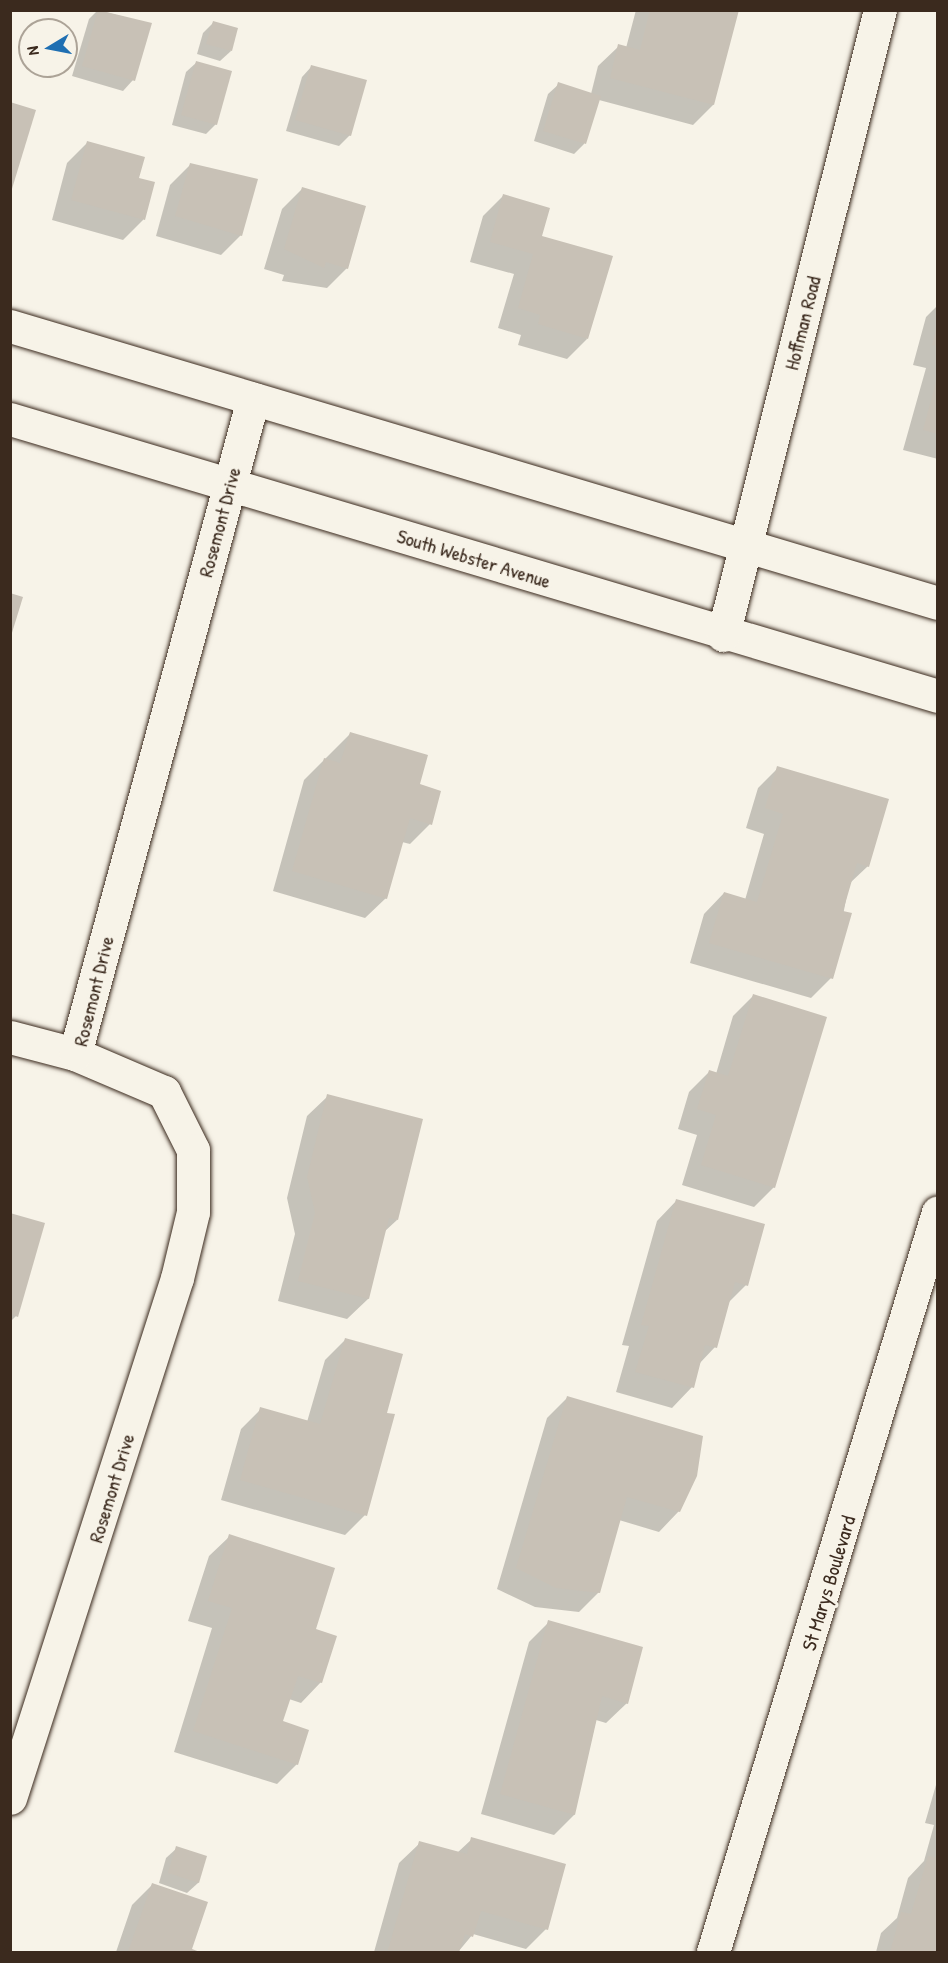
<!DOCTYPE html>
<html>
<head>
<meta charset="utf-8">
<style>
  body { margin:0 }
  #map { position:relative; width:948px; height:1963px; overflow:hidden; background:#f7f3e8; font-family:"Patrick Hand",sans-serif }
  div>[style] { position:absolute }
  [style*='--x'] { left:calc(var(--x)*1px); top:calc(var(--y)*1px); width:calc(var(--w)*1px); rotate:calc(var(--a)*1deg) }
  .shadow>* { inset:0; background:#0003 }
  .building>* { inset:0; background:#c8c1b6 }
  .roads { filter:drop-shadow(0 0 2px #3b2a1e) drop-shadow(0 0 2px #3b2a1e) }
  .street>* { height:33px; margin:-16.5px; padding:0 16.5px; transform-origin:16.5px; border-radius:16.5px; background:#f7f3e8 }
  .secondary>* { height:33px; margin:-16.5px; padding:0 16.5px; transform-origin:16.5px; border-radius:16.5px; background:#f7f3e8 }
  span { translate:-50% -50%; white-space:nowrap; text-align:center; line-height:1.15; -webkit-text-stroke:6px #f7f3e8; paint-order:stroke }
  .street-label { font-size:20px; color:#3b2a1e }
  .frame { position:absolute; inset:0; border:12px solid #3b2a1e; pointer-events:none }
  .north { position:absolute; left:18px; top:18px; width:60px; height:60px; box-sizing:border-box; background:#f7f3e8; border:2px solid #aca397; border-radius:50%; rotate:260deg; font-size:16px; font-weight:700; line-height:24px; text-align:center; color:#3b2a1e }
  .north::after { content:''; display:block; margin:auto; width:21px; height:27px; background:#1f6fb2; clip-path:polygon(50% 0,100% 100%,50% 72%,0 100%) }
</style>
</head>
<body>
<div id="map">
  <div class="shadow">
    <i style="clip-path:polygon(98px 10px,150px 24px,133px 80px,123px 91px,72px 76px,89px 19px)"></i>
    <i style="clip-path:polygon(636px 10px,737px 10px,713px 105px,693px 125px,599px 100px,584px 144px,574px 154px,534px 141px,548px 94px,559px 84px,591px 94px,598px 66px,619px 46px,626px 48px)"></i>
    <i style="clip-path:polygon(213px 23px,231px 51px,220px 61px,197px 54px,203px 33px)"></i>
    <i style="clip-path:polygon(197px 62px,216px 124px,206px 134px,172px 125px,186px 72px)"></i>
    <i style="clip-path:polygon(312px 66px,350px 135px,339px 146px,286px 131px,302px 77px)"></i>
    <i style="clip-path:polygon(87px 143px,137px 179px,153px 183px,143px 220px,123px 240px,52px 220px,67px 163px)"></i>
    <i style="clip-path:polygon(190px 165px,241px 235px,221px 255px,156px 236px,170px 185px)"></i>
    <i style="clip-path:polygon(303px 188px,347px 268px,327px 288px,282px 281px,284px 275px,264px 269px,282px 209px)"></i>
    <i style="clip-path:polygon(504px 195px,540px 237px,587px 339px,567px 359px,518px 345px,521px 335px,498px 328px,514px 274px,470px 262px,483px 216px)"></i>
    <i style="clip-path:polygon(938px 305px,938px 459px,903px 450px,926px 368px,913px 365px,926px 317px)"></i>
    <i style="clip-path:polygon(350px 734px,418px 785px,430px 824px,410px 844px,402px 842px,386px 898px,365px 918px,273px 891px,304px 780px)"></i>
    <i style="clip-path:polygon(778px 768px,868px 866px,849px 884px,831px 978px,811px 998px,690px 963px,704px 914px,724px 893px,745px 900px,764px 834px,746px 828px,758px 788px)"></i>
    <i style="clip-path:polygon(754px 995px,774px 1187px,754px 1207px,682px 1185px,697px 1135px,678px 1129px,689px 1092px,709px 1072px,716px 1074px,733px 1016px)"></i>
    <i style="clip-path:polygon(328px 1096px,397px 1220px,384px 1232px,368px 1299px,347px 1319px,278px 1301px,295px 1234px,287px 1198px,307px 1116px)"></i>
    <i style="clip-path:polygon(677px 1200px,746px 1285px,727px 1304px,715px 1347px,699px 1364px,692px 1387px,672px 1408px,616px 1392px,629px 1346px,622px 1345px,657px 1221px)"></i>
    <i style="clip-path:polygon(10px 1214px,16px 1316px,10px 1322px)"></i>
    <i style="clip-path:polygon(345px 1340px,386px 1414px,365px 1515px,345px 1535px,221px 1500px,241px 1429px,261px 1409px,307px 1422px,325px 1360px)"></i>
    <i style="clip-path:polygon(567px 1398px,701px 1437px,679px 1511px,659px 1532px,619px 1520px,599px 1592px,579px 1612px,535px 1607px,497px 1589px,547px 1418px)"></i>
    <i style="clip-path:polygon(230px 1536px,314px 1630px,321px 1682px,301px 1703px,289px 1699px,281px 1722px,297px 1764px,277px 1784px,174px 1752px,212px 1628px,188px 1621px,209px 1556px)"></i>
    <i style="clip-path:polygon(549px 1622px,627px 1703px,606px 1723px,596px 1720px,574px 1815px,554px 1835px,481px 1814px,529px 1642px)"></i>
    <i style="clip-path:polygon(938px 1778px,938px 1952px,876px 1952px,881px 1933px,897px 1918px,908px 1878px,924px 1861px,934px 1825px,925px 1823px)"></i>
    <i style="clip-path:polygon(472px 1839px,546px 1929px,526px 1949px,473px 1934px,458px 1952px,374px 1952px,399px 1863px,420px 1843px,457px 1853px)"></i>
    <i style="clip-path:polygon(177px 1848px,205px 1857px,198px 1883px,187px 1893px,159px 1883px,166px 1858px)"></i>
    <i style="clip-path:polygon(152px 1885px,190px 1950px,197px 1952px,116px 1952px,132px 1905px)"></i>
  </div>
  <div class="building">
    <i style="clip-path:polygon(98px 10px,152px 23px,135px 81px,82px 66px)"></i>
    <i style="clip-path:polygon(650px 10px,739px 10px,714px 105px,610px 78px,618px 44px,640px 50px)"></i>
    <i style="clip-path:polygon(213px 21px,238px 28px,232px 51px,206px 44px)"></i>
    <i style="clip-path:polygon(196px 61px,232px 71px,217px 125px,181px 115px)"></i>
    <i style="clip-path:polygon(311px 65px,367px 80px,351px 136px,295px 120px)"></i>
    <i style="clip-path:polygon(558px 82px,601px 96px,586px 144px,543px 131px)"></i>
    <i style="clip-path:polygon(10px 102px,36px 110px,11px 192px,10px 192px)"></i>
    <i style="clip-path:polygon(87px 141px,145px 157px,139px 178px,155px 182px,145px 220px,71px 200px)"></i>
    <i style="clip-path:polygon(190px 163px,258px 179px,242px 236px,175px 216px)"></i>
    <i style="clip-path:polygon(302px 187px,366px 206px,348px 269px,326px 262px,324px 268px,284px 249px)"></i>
    <i style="clip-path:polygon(503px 194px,550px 208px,542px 236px,613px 256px,588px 339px,538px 324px,540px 315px,518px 308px,533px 254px,490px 242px)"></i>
    <i style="clip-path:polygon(937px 327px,938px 327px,938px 346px,932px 345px)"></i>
    <i style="clip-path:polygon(937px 378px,938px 378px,938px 434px,923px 430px)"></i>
    <i style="clip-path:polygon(10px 593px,23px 597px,11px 636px,10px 636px)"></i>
    <i style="clip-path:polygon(350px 732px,428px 755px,420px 784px,441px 791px,432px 825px,410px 818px,387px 899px,292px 871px,324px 758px,340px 763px)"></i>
    <i style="clip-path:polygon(777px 766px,889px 799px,869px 867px,857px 863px,843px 911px,852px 913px,833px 979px,709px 943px,724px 892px,757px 902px,783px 814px,765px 808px)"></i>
    <i style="clip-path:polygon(753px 994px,827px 1017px,775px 1188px,701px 1165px,716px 1115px,697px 1109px,709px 1070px,728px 1076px)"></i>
    <i style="clip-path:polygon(327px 1094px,423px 1119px,398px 1220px,389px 1218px,369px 1299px,298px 1281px,315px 1213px,307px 1177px)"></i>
    <i style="clip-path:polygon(676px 1199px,765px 1224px,748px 1286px,735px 1282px,717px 1348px,705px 1345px,694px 1388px,635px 1372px,649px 1326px,641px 1325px)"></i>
    <i style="clip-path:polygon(10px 1213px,45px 1223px,18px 1317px,10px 1314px)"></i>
    <i style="clip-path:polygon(345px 1338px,403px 1354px,387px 1413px,395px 1414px,367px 1516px,240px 1480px,260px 1407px,320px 1424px)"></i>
    <i style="clip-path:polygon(567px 1396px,703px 1436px,697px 1476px,680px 1512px,627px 1497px,600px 1593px,556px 1588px,516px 1568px)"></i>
    <i style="clip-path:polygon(229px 1534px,335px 1568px,316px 1629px,337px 1636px,322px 1683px,298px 1676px,283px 1721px,309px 1730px,298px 1765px,193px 1731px,232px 1608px,208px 1601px)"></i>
    <i style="clip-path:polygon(548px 1620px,643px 1647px,628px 1704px,602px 1696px,575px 1815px,500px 1794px)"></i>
    <i style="clip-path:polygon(471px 1837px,566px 1864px,548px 1930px,481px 1911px,473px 1937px,465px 1934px,459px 1952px,388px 1950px,419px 1841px,467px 1854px)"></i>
    <i style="clip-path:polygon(176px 1846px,207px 1856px,199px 1883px,168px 1873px)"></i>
    <i style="clip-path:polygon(928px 1856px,938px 1858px,938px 1952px,890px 1952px,901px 1912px,911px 1914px)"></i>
    <i style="clip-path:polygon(152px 1883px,208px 1902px,192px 1949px,200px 1952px,128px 1952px)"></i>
  </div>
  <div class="roads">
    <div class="street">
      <i style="--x:10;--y:1037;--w:67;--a:14.7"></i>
      <i style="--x:75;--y:1054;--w:97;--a:23.1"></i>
      <i style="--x:164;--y:1092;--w:65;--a:63.4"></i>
      <i style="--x:193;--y:1150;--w:62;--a:90"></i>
      <i style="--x:193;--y:1212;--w:68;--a:103.6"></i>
      <i style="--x:177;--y:1278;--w:546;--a:107.8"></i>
      <i style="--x:75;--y:1054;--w:679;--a:-74.8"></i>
      <i style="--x:713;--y:1952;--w:773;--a:-73.09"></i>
    </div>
    <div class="secondary">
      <i style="--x:10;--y:326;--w:968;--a:16.62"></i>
      <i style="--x:10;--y:419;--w:968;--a:16.62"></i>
      <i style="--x:723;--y:635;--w:644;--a:-75.9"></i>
    </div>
  </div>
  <div class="street-label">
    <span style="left:802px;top:323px;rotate:-76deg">Hoffman Road</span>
    <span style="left:219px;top:522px;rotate:-75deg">Rosemont Drive</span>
    <span style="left:474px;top:558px;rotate:17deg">South Webster Avenue</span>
    <span style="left:93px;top:991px;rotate:-76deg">Rosemont Drive</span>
    <span style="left:111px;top:1488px;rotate:-73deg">Rosemont Drive</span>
    <span style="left:828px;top:1583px;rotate:-73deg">St Marys Boulevard</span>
  </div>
  <div class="frame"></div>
  <div class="north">N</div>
</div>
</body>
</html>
